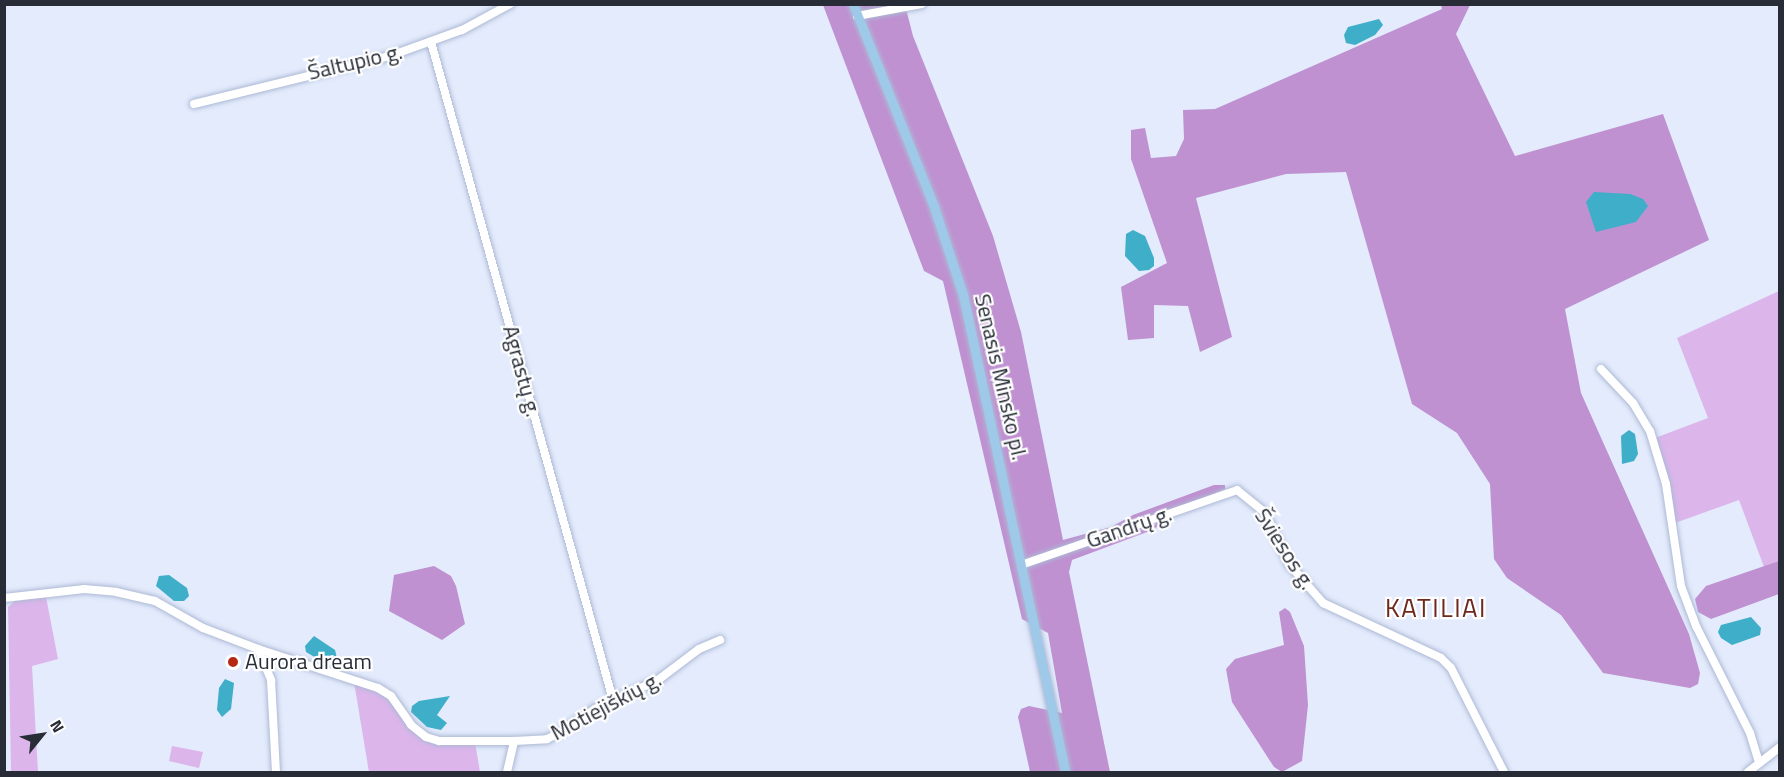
<!DOCTYPE html>
<html>
<head>
<meta charset="utf-8">
<style>
  body { margin:0 }
  #map { position:relative; width:1784px; height:777px; overflow:hidden; background:#e3ebfc; font-family:"Titillium Web",sans-serif }
  div>[style] { position:absolute }
  [style*='--x'] { left:calc(var(--x)*1px); top:calc(var(--y)*1px); width:calc(var(--w)*1px); rotate:calc(var(--a)*1deg) }
  .green>* { inset:0; background:#dcb5eb }
  .forest>* { inset:0; background:#bf91d1 }
  .water>* { inset:0; background:#3faec8 }
  .roads { filter:drop-shadow(0 0 2px #adb9d5) drop-shadow(0 0 2px #adb9d5) }
  .minor>* { height:8px; margin:-4px; padding:0 4px; transform-origin:4px; border-radius:4px; background:#fff }
  .major>* { height:9px; margin:-4.5px; padding:0 4.5px; transform-origin:4.5px; border-radius:4.5px; background:#9ec9e8 }
  .dots>* { width:16px; height:16px; translate:-50% -50%; box-sizing:border-box; border:3px solid #fff; border-radius:50% }
  span { translate:-50% -50%; white-space:nowrap; text-align:center; line-height:1.15; -webkit-text-stroke:4.5px #fff; paint-order:stroke }
  .street-label { font-size:22px; color:#272c36 }
  .poi-label { font-size:22px; color:#272c36 }
  .left { translate:0 -50%; text-align:left }
  .quarter-label { font-size:26px; color:#6e291e; letter-spacing:1.5px }
  .frame { position:absolute; inset:0; border:6px solid #272c36; pointer-events:none }
  .north { position:absolute; left:12px; top:705px; width:60px; height:60px; -webkit-text-stroke:4px #fff; paint-order:stroke; rotate:60deg; font-size:16px; font-weight:700; line-height:24px; text-align:center; color:#272c36 }
  .north::after { content:''; display:block; margin:auto; width:21px; height:27px; background:#272c36; clip-path:polygon(50% 0,100% 100%,50% 72%,0 100%) }
</style>
</head>
<body>
<div id="map">
  <div class="green">
    <i style="clip-path:polygon(1779px 291px,1779px 561px,1764px 567px,1739px 500px,1675px 523px,1666px 471px,1655px 438px,1708px 418px,1677px 338px)"></i>
    <i style="clip-path:polygon(46px 597px,58px 659px,32px 666px,38px 772px,11px 772px,8px 607px,15px 601px)"></i>
    <i style="clip-path:polygon(354px 682px,383px 694px,420px 736px,475px 742px,480px 772px,369px 772px)"></i>
    <i style="clip-path:polygon(172px 746px,203px 752px,199px 768px,169px 761px)"></i>
  </div>
  <div class="forest">
    <i style="clip-path:polygon(823px 5px,905px 5px,913px 36px,993px 236px,1021px 332px,1063px 540px,1111px 527px,1133px 515px,1214px 485px,1225px 485px,1225px 489px,1168px 512px,1155px 529px,1072px 560px,1069px 572px,1110px 772px,1030px 772px,1018px 717px,1021px 709px,1029px 706px,1062px 713px,1048px 633px,1022px 619px,943px 281px,924px 271px)"></i>
    <i style="clip-path:polygon(1441px 5px,1470px 5px,1456px 34px,1515px 156px,1663px 114px,1709px 240px,1565px 309px,1581px 393px,1689px 634px,1700px 673px,1698px 684px,1690px 688px,1603px 673px,1561px 615px,1507px 578px,1494px 559px,1490px 484px,1457px 433px,1412px 404px,1346px 172px,1286px 174px,1196px 198px,1232px 337px,1200px 352px,1188px 306px,1154px 305px,1154px 338px,1128px 340px,1121px 287px,1167px 263px,1131px 159px,1131px 130px,1145px 128px,1151px 158px,1176px 156px,1184px 139px,1183px 110px,1215px 109px,1442px 9px)"></i>
    <i style="clip-path:polygon(1779px 561px,1779px 594px,1711px 619px,1698px 612px,1695px 599px,1706px 586px)"></i>
    <i style="clip-path:polygon(434px 566px,451px 576px,456px 586px,465px 624px,442px 640px,389px 611px,394px 575px)"></i>
    <i style="clip-path:polygon(1285px 608px,1290px 612px,1304px 646px,1308px 705px,1302px 761px,1282px 772px,1274px 767px,1232px 702px,1226px 669px,1235px 659px,1284px 645px,1279px 612px)"></i>
  </div>
  <div class="water">
    <i style="clip-path:polygon(1379px 19px,1383px 25px,1375px 35px,1355px 45px,1346px 43px,1344px 35px,1348px 27px)"></i>
    <i style="clip-path:polygon(1594px 192px,1630px 194px,1643px 199px,1648px 206px,1636px 222px,1596px 232px,1586px 202px)"></i>
    <i style="clip-path:polygon(1133px 230px,1145px 236px,1154px 258px,1154px 266px,1149px 270px,1139px 271px,1125px 256px,1126px 234px)"></i>
    <i style="clip-path:polygon(1629px 430px,1635px 434px,1638px 454px,1634px 461px,1622px 464px,1621px 436px)"></i>
    <i style="clip-path:polygon(169px 575px,187px 588px,189px 596px,184px 601px,174px 601px,156px 586px,159px 576px)"></i>
    <i style="clip-path:polygon(1751px 617px,1761px 628px,1760px 635px,1732px 645px,1721px 638px,1718px 632px,1721px 625px)"></i>
    <i style="clip-path:polygon(314px 636px,335px 650px,338px 662px,323px 662px,306px 652px,305px 646px)"></i>
    <i style="clip-path:polygon(225px 679px,234px 683px,231px 709px,222px 717px,217px 710px,219px 688px)"></i>
    <i style="clip-path:polygon(450px 696px,437px 715px,447px 723px,441px 730px,427px 727px,411px 712px,412px 706px,419px 701px)"></i>
  </div>
  <div class="roads">
    <div class="minor">
      <i style="--x:857;--y:16;--w:66;--a:-10.5"></i>
      <i style="--x:431;--y:42;--w:683;--a:74.54"></i>
      <i style="--x:194;--y:104;--w:202;--a:-13.8"></i>
      <i style="--x:390;--y:56;--w:77;--a:-19.9"></i>
      <i style="--x:462;--y:30;--w:55;--a:-28.4"></i>
      <i style="--x:1601;--y:369;--w:47;--a:46.7"></i>
      <i style="--x:1633;--y:403;--w:33;--a:59"></i>
      <i style="--x:1650;--y:431;--w:55;--a:73.2"></i>
      <i style="--x:1666;--y:484;--w:103;--a:81.6"></i>
      <i style="--x:1681;--y:586;--w:43;--a:69.4"></i>
      <i style="--x:1696;--y:626;--w:120;--a:63.2"></i>
      <i style="--x:1750;--y:733;--w:31;--a:73"></i>
      <i style="--x:1021;--y:565;--w:229;--a:-19.1"></i>
      <i style="--x:1237;--y:490;--w:36;--a:39"></i>
      <i style="--x:1265;--y:513;--w:56;--a:64.8"></i>
      <i style="--x:1289;--y:564;--w:52;--a:48.9"></i>
      <i style="--x:1323;--y:603;--w:130;--a:25"></i>
      <i style="--x:1441;--y:658;--w:14;--a:45"></i>
      <i style="--x:1451;--y:668;--w:117;--a:63"></i>
      <i style="--x:4;--y:598;--w:81;--a:-6.4"></i>
      <i style="--x:84;--y:589;--w:32;--a:5"></i>
      <i style="--x:116;--y:592;--w:40;--a:13"></i>
      <i style="--x:155;--y:601;--w:55;--a:29.4"></i>
      <i style="--x:203;--y:628;--w:59;--a:20.9"></i>
      <i style="--x:258;--y:649;--w:34;--a:67"></i>
      <i style="--x:271;--y:680;--w:92;--a:86.9"></i>
      <i style="--x:258;--y:649;--w:126;--a:18"></i>
      <i style="--x:378;--y:688;--w:15;--a:32"></i>
      <i style="--x:391;--y:696;--w:35;--a:55"></i>
      <i style="--x:411;--y:725;--w:19;--a:39"></i>
      <i style="--x:426;--y:737;--w:14;--a:17"></i>
      <i style="--x:439;--y:741;--w:75;--a:0"></i>
      <i style="--x:514;--y:741;--w:33;--a:-3"></i>
      <i style="--x:547;--y:739;--w:16;--a:-27"></i>
      <i style="--x:561;--y:732;--w:41;--a:-34.1"></i>
      <i style="--x:595;--y:709;--w:69;--a:-24.7"></i>
      <i style="--x:658;--y:680;--w:51;--a:-37.1"></i>
      <i style="--x:699;--y:649;--w:23;--a:-23"></i>
      <i style="--x:507;--y:772;--w:32;--a:-77"></i>
      <i style="--x:1748;--y:772;--w:41;--a:-38"></i>
    </div>
    <div class="major">
      <i style="--x:853;--y:4;--w:219;--a:68.2"></i>
      <i style="--x:934;--y:207;--w:93;--a:71.8"></i>
      <i style="--x:963;--y:295;--w:488;--a:77.9"></i>
    </div>
  </div>
  <div class="dots">
    <i style="left:233px;top:662px;background:#b52814"></i>
  </div>
  <div class="street-label">
    <span style="left:355px;top:62px;rotate:-13deg">Šaltupio g.</span>
    <span style="left:522px;top:371px;rotate:75deg">Agrastų g.</span>
    <span style="left:1001px;top:377px;rotate:77deg">Senasis Minsko pl.</span>
    <span style="left:1129px;top:527px;rotate:-19deg">Gandrų g.</span>
    <span style="left:1285px;top:549px;rotate:57deg">Šviesos g.</span>
    <span style="left:606px;top:706px;rotate:-28deg">Motiejiškių g.</span>
  </div>
  <div class="poi-label">
    <span class="left" style="left:245px;top:662px">Aurora dream</span>
  </div>
  <div class="quarter-label">
    <span style="left:1436px;top:608px">KATILIAI</span>
  </div>
  <div class="frame"></div>
  <div class="north">N</div>
</div>
</body>
</html>
